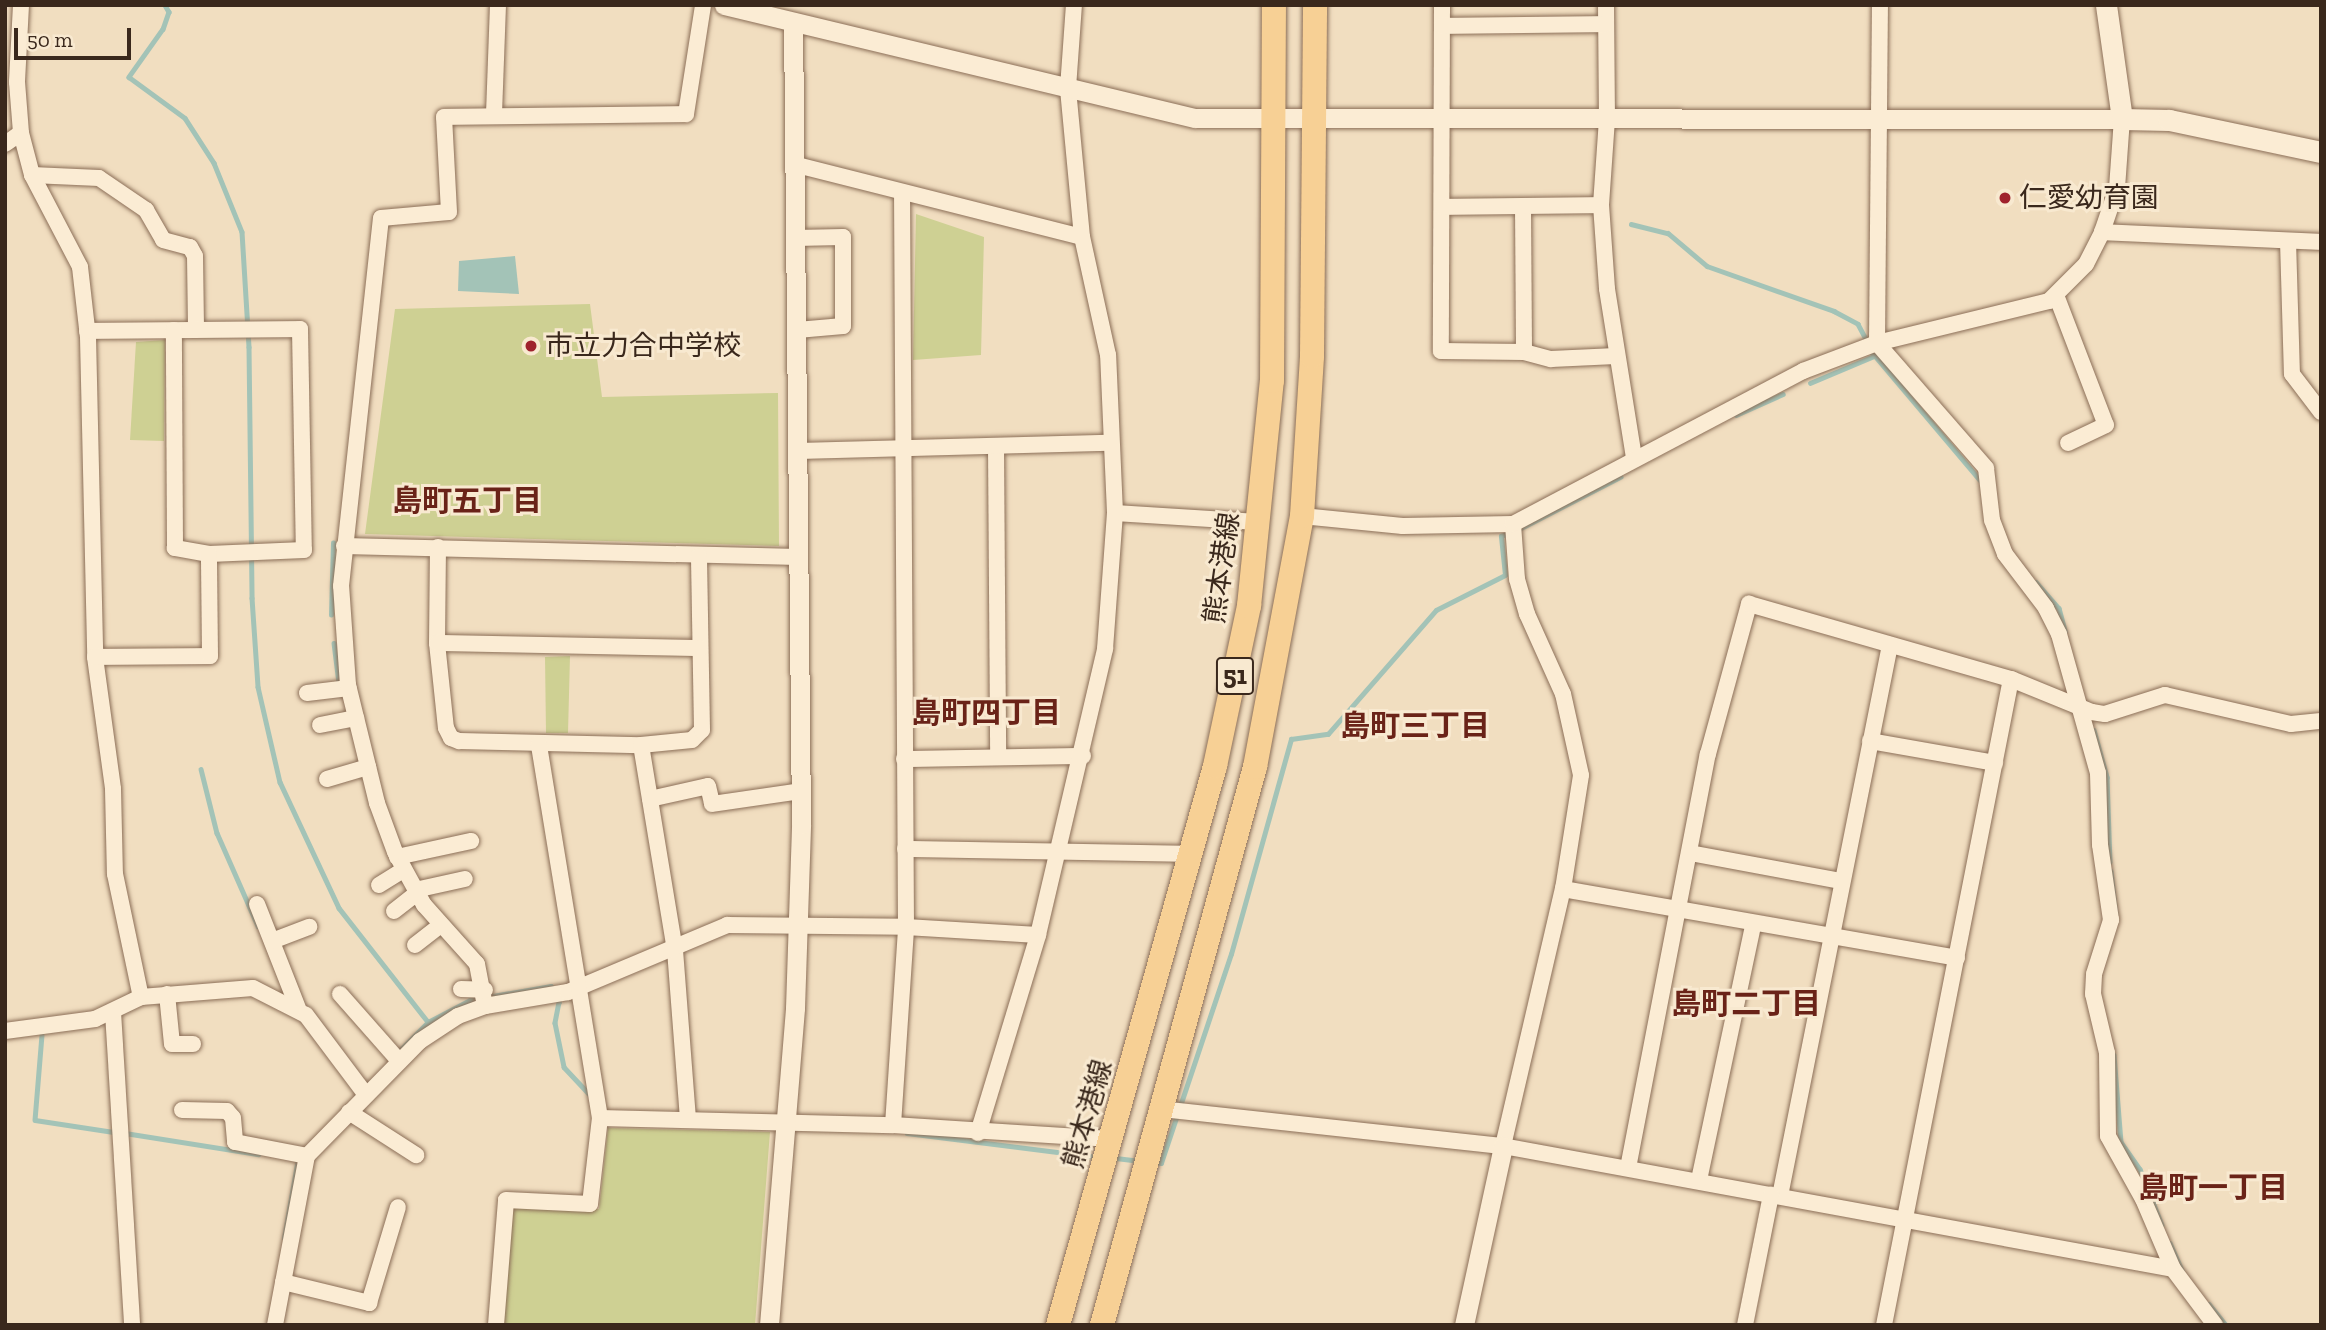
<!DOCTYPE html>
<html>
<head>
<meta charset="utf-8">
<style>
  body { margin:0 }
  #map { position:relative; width:2326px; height:1330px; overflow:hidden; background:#f1dec0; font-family:"Zilla Slab","Noto Sans JP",serif }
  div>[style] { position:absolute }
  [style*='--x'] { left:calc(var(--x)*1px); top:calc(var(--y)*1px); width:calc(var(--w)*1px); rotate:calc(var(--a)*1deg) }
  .green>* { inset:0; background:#ced093 }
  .water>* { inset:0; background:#a3c3b7 }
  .stream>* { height:4.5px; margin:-2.25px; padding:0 2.25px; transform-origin:2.25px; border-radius:2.25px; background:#a3c3b7 }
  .roads { filter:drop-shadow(0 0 2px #8b6e57) drop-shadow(0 0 2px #8b6e57) }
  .minor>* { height:16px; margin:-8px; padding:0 8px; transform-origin:8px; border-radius:8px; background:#fbecd4 }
  .tertiary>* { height:19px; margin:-9.5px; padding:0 9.5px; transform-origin:9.5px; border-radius:9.5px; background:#fbecd4 }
  .secondary>* { height:21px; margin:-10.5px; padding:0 10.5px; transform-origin:10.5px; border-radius:10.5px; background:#fbecd4 }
  .primary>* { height:24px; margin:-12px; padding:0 12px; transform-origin:12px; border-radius:12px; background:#f7d095 }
  .dots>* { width:19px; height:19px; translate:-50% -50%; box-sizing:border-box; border:4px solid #f8e9d0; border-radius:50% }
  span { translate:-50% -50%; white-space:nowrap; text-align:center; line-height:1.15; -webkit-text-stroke:6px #f8e9d0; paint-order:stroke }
  .shield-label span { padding:2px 5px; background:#f8e9d0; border:2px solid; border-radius:5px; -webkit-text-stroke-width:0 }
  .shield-label { font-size:26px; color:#3a281c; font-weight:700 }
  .poi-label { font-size:28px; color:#3a281c }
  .left { translate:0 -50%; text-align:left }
  .street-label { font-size:28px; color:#3a281c }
  .neighbourhood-label { font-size:30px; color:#6a2318; font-weight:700 }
  .frame { position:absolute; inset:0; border:7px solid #3a281c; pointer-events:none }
  .scale { position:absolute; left:14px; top:28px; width:117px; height:32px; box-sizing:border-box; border:4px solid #3a281c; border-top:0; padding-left:9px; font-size:21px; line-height:24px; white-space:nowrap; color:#3a281c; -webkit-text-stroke:5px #f8e9d0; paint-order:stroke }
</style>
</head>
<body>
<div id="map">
  <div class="green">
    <i style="clip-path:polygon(916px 214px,984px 237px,981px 355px,913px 360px)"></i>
    <i style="clip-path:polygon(590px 304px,602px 397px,778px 393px,779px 546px,365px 534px,395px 309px)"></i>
    <i style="clip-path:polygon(165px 340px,164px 441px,130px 440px,136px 342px)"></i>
    <i style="clip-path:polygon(570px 656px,568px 733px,546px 733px,545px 657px)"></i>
    <i style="clip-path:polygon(608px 1128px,770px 1132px,755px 1325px,501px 1325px,510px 1204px,599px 1209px)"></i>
  </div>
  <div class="water">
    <i style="clip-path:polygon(515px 256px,519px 294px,458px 291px,459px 261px)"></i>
  </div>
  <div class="stream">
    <i style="--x:24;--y:5;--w:110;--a:0"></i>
    <i style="--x:165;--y:5;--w:8;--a:60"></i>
    <i style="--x:169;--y:12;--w:18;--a:109"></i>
    <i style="--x:163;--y:29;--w:59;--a:125.3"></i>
    <i style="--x:129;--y:77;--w:69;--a:36.2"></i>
    <i style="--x:185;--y:118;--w:54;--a:57.2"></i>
    <i style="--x:214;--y:163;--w:74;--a:67.9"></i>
    <i style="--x:242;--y:232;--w:115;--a:86.5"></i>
    <i style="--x:249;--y:347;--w:251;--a:89.3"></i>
    <i style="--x:252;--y:598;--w:89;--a:86.1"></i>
    <i style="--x:258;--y:687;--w:98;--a:77"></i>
    <i style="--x:280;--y:782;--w:139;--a:64.9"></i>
    <i style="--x:339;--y:908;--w:145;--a:52"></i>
    <i style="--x:428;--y:1022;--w:47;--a:-27.6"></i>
    <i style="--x:470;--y:1000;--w:82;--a:-9.8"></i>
    <i style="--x:551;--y:986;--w:18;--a:63"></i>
    <i style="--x:559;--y:1002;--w:21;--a:101"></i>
    <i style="--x:555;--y:1023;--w:45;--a:78.4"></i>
    <i style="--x:564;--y:1067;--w:40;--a:47"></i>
    <i style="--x:1631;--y:224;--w:38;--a:14"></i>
    <i style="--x:1668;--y:233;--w:51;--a:40.2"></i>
    <i style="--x:1707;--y:266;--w:135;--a:19.5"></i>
    <i style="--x:1834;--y:311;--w:27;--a:28"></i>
    <i style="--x:1858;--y:324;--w:21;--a:62"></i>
    <i style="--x:1871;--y:351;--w:170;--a:49.8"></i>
    <i style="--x:1810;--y:383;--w:69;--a:-22.9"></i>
    <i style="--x:1736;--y:415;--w:51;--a:-24.1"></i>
    <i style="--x:1519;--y:529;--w:114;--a:-27.2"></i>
    <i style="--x:2036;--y:582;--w:35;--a:49"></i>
    <i style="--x:2059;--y:608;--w:24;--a:75"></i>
    <i style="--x:331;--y:615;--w:72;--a:-88.4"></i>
    <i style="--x:334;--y:643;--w:40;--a:82.9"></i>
    <i style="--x:2094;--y:730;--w:49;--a:74.5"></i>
    <i style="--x:2107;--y:777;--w:85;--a:88"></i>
    <i style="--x:201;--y:769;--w:66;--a:76"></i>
    <i style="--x:217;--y:833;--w:102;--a:66.2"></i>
    <i style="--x:2111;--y:871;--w:43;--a:83.4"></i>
    <i style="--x:42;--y:1035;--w:85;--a:94.7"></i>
    <i style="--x:35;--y:1120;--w:79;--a:8.7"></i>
    <i style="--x:401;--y:1049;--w:38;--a:-45"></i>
    <i style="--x:2114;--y:1055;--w:87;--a:85.4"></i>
    <i style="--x:2121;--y:1142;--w:33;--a:55"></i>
    <i style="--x:2140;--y:1169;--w:60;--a:68.6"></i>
    <i style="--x:125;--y:1133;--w:135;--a:9"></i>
    <i style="--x:907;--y:1133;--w:191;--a:7.2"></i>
    <i style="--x:1116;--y:1158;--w:24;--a:7"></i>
    <i style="--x:1155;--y:1162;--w:6;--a:9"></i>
    <i style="--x:1161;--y:1163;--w:220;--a:-71.5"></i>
    <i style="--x:1231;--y:954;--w:223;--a:-74.4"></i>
    <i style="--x:1291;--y:739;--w:37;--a:-8"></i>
    <i style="--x:1328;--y:734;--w:164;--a:-48.9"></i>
    <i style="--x:1436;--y:610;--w:77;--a:-26.9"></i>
    <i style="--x:1505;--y:575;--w:39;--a:-96"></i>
    <i style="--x:1501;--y:536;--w:11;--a:-22"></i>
    <i style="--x:284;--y:1238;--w:80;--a:-80"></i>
    <i style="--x:2170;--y:1243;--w:30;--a:66"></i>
    <i style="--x:2209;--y:1304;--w:27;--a:51"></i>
  </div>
  <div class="roads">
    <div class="minor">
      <i style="--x:21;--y:5;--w:77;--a:93"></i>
      <i style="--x:17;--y:82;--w:51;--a:85.5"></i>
      <i style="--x:21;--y:133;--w:43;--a:75.3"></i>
      <i style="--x:32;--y:175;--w:104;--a:62.4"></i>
      <i style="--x:80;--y:267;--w:70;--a:83.5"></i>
      <i style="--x:88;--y:337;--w:320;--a:88.7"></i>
      <i style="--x:95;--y:657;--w:133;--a:82.2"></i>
      <i style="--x:113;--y:789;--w:85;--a:88.7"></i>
      <i style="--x:115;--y:874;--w:126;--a:78.1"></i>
      <i style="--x:1442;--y:5;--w:346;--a:90.2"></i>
      <i style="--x:1441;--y:351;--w:83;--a:0.7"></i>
      <i style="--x:1524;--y:352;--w:28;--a:15"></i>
      <i style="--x:1551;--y:359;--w:65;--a:-2.6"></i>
      <i style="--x:1606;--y:5;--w:114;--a:89.5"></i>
      <i style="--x:1607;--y:119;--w:86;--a:94"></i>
      <i style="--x:1601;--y:205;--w:84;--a:85.9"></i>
      <i style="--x:1607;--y:289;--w:170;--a:80.9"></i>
      <i style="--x:1442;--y:26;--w:164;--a:-0.7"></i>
      <i style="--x:494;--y:114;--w:109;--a:-87.9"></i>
      <i style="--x:5;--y:144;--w:19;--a:-35"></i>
      <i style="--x:793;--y:164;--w:298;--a:14.2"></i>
      <i style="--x:32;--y:175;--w:67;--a:2.6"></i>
      <i style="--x:99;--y:178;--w:57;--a:34.2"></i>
      <i style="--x:146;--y:210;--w:34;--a:60"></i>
      <i style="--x:163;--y:240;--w:28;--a:15"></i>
      <i style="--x:190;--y:247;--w:10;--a:61"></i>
      <i style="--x:195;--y:256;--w:74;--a:89.2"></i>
      <i style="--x:1523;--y:206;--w:146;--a:89.6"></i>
      <i style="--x:1442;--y:207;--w:159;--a:-0.7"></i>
      <i style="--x:2102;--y:232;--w:219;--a:2.6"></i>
      <i style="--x:795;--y:238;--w:48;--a:-1.2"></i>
      <i style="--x:843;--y:237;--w:89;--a:90"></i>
      <i style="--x:843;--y:326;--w:46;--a:175"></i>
      <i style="--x:2288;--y:241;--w:133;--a:88.3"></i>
      <i style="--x:2292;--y:374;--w:48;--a:52.7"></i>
      <i style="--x:2056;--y:295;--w:139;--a:69"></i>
      <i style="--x:2106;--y:425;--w:42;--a:154.7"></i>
      <i style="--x:87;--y:331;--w:213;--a:-0.5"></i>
      <i style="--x:300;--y:329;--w:221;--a:89"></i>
      <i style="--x:304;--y:550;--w:95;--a:177.6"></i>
      <i style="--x:209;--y:554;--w:35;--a:-170"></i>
      <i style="--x:175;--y:548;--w:218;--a:-90.3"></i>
      <i style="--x:996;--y:446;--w:311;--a:89.6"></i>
      <i style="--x:797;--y:451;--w:313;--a:-1.5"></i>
      <i style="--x:1115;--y:513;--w:143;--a:3.6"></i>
      <i style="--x:1302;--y:516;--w:101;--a:5.7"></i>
      <i style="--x:1403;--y:526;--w:110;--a:-1"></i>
      <i style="--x:344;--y:546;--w:455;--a:1.4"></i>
      <i style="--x:438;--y:547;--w:96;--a:90.6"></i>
      <i style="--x:437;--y:643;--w:85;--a:84"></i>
      <i style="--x:446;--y:728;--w:11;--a:63"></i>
      <i style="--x:451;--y:738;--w:9;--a:21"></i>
      <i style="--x:459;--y:741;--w:182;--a:1.3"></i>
      <i style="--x:641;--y:745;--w:51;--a:-5.6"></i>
      <i style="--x:692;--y:740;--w:14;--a:-45"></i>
      <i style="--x:702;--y:730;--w:174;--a:-91"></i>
      <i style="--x:437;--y:643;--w:263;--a:1.1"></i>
      <i style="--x:95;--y:657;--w:115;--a:-0.5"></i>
      <i style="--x:210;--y:656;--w:102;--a:-90.6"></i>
      <i style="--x:307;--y:693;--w:42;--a:-6.8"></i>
      <i style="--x:320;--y:725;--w:37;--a:-11"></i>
      <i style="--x:1870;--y:741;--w:127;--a:10"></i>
      <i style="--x:641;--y:745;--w:208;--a:80.6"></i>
      <i style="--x:675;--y:950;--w:170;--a:85.6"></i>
      <i style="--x:904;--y:759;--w:179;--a:-1"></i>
      <i style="--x:327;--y:779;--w:43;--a:-16.3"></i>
      <i style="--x:650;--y:799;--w:59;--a:-12.6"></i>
      <i style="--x:708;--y:786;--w:18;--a:77"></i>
      <i style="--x:712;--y:804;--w:90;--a:-8.3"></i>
      <i style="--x:905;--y:849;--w:285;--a:1"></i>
      <i style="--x:1690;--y:853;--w:154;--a:10.5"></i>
      <i style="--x:397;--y:857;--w:76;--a:-12.2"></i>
      <i style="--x:379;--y:885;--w:28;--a:-32"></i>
      <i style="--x:1563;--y:889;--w:400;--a:9.9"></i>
      <i style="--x:415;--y:890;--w:51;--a:-12.4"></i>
      <i style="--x:257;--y:904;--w:112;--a:68.5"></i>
      <i style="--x:394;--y:911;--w:29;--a:-38"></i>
      <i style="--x:272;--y:941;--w:40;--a:-21"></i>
      <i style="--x:415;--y:945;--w:33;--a:-38"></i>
      <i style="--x:461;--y:989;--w:24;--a:2"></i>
      <i style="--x:167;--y:994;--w:50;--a:84.3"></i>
      <i style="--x:172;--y:1044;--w:21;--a:0"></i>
      <i style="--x:340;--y:994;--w:89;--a:48.6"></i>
      <i style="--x:485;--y:1006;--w:43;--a:-100.8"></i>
      <i style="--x:477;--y:964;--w:79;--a:-131.9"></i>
      <i style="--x:424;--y:905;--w:60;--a:-118.7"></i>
      <i style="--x:395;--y:852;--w:52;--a:-110.2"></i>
      <i style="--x:377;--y:803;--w:122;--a:-103.8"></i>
      <i style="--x:348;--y:685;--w:99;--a:-94"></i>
      <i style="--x:341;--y:586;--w:370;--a:-83.8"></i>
      <i style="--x:381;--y:218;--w:68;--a:-5"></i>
      <i style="--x:449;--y:212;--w:95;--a:-93"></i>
      <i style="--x:444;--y:117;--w:242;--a:-0.7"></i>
      <i style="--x:686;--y:114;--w:110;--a:-81.1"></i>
      <i style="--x:113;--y:1012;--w:314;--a:86.5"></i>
      <i style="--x:5;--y:1031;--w:91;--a:-7.6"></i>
      <i style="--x:95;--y:1019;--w:51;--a:-25.6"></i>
      <i style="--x:141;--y:997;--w:112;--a:-4.6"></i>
      <i style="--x:253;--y:988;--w:59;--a:27"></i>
      <i style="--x:306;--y:1015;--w:100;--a:53.1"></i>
      <i style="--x:1161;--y:1109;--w:344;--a:6.2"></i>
      <i style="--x:1503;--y:1146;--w:681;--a:10.4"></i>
      <i style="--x:2173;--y:1269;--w:76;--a:-113.2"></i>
      <i style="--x:2143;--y:1199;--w:72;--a:-119.1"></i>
      <i style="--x:2108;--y:1136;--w:83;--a:-90.7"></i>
      <i style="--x:2107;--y:1053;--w:61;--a:-103.3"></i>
      <i style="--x:2093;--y:994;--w:20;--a:-87"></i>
      <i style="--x:2094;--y:974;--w:57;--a:-72.5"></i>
      <i style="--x:2111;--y:920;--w:76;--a:-98.3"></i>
      <i style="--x:2100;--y:845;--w:72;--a:-91.6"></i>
      <i style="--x:2098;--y:773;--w:144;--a:-105.7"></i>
      <i style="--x:2059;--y:634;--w:29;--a:-117"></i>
      <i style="--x:2046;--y:608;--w:68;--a:-127.2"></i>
      <i style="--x:2005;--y:554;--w:36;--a:-111"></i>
      <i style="--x:1992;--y:520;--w:52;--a:-96.6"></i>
      <i style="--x:1986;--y:468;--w:166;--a:-131.1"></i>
      <i style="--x:1877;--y:343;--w:338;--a:-89.5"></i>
      <i style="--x:182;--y:1110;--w:45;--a:1.3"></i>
      <i style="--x:227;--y:1111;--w:9;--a:49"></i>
      <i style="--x:233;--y:1118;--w:24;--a:85"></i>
      <i style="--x:235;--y:1142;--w:73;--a:11"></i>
      <i style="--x:349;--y:1112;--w:80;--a:32.7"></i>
      <i style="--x:600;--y:1118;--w:293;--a:1.4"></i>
      <i style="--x:893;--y:1125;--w:219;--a:3.7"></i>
      <i style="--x:893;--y:1125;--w:198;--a:-86.2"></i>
      <i style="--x:906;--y:927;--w:732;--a:-90.31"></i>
      <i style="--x:978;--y:1133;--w:207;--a:-73.1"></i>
      <i style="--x:1038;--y:935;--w:294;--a:-76.8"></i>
      <i style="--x:1105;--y:649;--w:136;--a:-85.8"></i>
      <i style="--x:1115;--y:513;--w:158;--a:-92.5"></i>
      <i style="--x:1108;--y:355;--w:121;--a:-102.4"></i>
      <i style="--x:1082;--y:237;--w:150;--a:-95.4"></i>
      <i style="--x:1068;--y:88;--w:83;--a:-85.9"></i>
      <i style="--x:1503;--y:1146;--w:264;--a:-76.9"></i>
      <i style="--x:1563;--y:889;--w:115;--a:-81"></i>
      <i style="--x:1581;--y:775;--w:83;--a:-102.5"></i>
      <i style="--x:1563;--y:694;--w:88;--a:-114.2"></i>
      <i style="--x:1527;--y:614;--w:36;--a:-106"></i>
      <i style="--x:1517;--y:579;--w:55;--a:-94.2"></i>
      <i style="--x:1513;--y:524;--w:328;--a:-27.8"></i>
      <i style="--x:1803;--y:371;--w:79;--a:-20.7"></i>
      <i style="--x:1877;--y:343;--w:177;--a:-13.7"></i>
      <i style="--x:2049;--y:301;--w:52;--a:-45"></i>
      <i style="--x:2086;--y:264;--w:36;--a:-63"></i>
      <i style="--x:2102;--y:232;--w:46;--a:-71.2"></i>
      <i style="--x:2117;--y:188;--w:69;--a:-85.9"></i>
      <i style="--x:1628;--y:1168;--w:422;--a:-79.1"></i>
      <i style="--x:1708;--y:754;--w:156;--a:-74.7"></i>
      <i style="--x:1749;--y:604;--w:273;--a:16"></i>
      <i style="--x:2011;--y:679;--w:87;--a:22.2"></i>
      <i style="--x:2092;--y:712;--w:13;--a:9"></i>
      <i style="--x:2105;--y:714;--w:63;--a:-17.6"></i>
      <i style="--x:2165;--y:695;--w:129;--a:13"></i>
      <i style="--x:2291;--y:724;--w:30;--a:-6"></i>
      <i style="--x:1699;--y:1180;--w:261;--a:-78"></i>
      <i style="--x:1780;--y:1196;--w:562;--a:-78.71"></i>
      <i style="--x:2173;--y:1269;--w:70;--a:53.1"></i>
      <i style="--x:283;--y:1282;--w:89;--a:13.7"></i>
      <i style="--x:369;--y:1303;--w:100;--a:-73.2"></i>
      <i style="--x:275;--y:1325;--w:172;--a:-79.3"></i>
      <i style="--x:307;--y:1156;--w:161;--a:-45.5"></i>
      <i style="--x:420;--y:1041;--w:45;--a:-33.3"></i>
      <i style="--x:458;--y:1016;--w:29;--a:-20"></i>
      <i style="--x:485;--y:1006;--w:84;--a:-9.6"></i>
      <i style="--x:568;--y:992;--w:173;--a:-22.8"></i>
      <i style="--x:727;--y:925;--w:179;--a:0.6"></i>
      <i style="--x:906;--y:927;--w:132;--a:3.5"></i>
      <i style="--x:496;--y:1325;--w:125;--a:-85.4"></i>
      <i style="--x:506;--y:1200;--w:84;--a:2.7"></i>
      <i style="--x:590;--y:1204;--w:87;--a:-83.4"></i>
      <i style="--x:600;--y:1118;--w:379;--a:-99.3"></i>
      <i style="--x:1745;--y:1325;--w:133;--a:-78.7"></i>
      <i style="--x:1884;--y:1325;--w:658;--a:-78.88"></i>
    </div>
    <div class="tertiary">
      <i style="--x:724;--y:5;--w:484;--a:13.5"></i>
      <i style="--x:1195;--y:118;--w:927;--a:0.06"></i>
      <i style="--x:769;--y:1325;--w:318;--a:-85.3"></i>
      <i style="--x:795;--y:1008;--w:184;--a:-88.1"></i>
      <i style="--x:801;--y:824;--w:802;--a:-90.57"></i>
      <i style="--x:1464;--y:1325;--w:183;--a:-77.7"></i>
    </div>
    <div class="secondary">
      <i style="--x:2106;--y:5;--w:115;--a:82"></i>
      <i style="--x:2122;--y:119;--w:47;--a:1.2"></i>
      <i style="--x:2169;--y:120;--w:155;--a:11.9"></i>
    </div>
    <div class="primary">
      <i style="--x:1058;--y:1325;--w:581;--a:-74.31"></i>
      <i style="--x:1215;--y:766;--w:164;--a:-78"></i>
      <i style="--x:1249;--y:606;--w:226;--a:-84.2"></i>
      <i style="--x:1272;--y:381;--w:376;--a:-89.7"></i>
      <i style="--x:1102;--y:1325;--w:579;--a:-74.67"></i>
      <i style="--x:1255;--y:767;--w:255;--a:-79.4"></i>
      <i style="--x:1302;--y:516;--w:160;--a:-86.4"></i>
      <i style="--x:1312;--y:356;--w:351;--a:-89.5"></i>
    </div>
  </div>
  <div class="dots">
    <i style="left:2005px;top:198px;background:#9f222d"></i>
    <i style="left:531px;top:346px;background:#9f222d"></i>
  </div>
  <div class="shield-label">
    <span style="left:1235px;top:676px">51</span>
  </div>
  <div class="poi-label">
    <span class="left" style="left:2019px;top:198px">仁愛幼育園</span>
    <span class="left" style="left:545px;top:346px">市立力合中学校</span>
  </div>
  <div class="street-label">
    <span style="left:1222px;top:568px;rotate:-82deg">熊本港線</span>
    <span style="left:1088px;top:1114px;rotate:-74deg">熊本港線</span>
  </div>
  <div class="neighbourhood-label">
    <span style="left:467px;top:501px">島町五丁目</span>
    <span style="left:986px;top:713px">島町四丁目</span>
    <span style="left:1415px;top:726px">島町三丁目</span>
    <span style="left:1746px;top:1004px">島町二丁目</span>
    <span style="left:2213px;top:1188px">島町一丁目</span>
  </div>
  <div class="frame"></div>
  <div class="scale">50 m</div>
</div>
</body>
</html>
